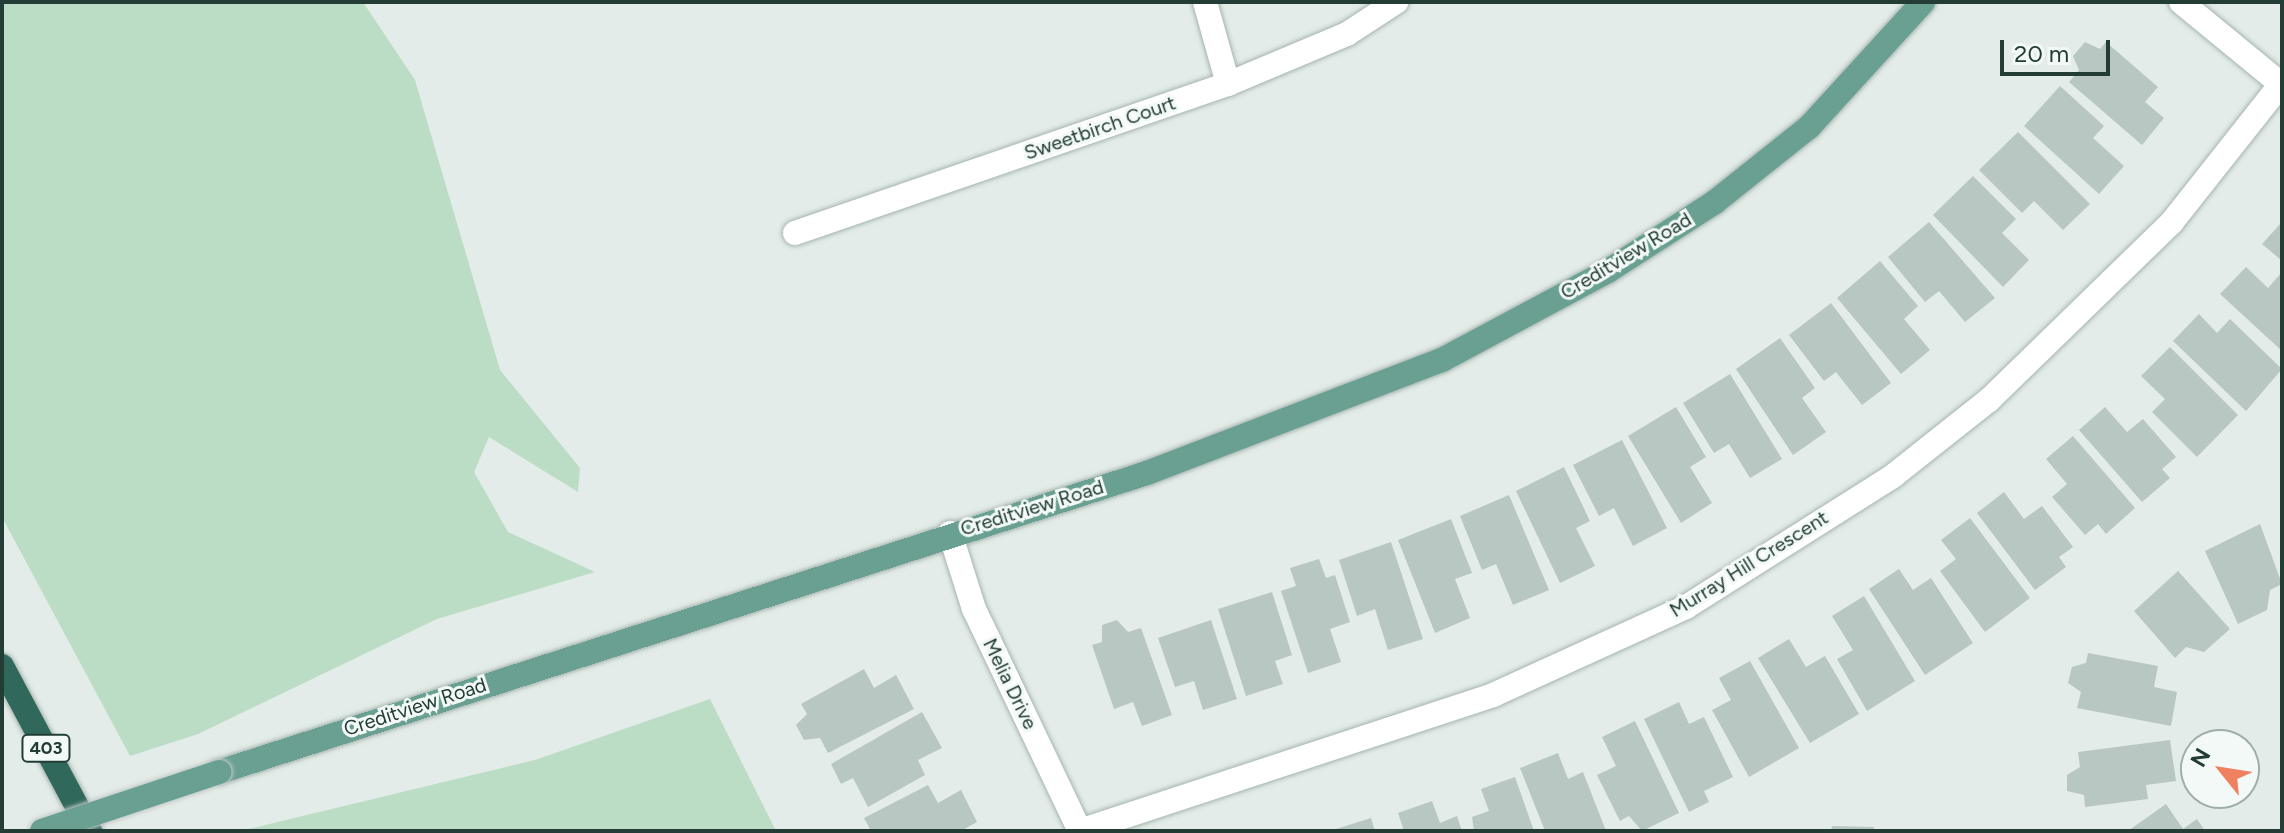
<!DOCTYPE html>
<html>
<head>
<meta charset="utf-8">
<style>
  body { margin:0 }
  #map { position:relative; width:2284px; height:833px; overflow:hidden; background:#e3ece8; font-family:Figtree,sans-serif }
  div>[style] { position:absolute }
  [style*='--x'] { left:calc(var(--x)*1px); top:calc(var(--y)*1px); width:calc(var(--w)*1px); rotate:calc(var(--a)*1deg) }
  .green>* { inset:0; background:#bcddc5 }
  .building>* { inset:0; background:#b8c7c1 }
  .roads { filter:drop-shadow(0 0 2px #a6b4af) drop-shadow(0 0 2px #a6b4af) }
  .minor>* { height:24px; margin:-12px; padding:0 12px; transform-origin:12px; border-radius:12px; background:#fff }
  .major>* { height:24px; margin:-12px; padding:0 12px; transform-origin:12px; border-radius:12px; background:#69a092 }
  .highway>* { height:24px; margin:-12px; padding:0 12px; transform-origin:12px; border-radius:12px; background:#30685c }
  .bridges { filter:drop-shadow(0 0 2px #c1c9c7) drop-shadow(0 0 2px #c1c9c7) }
  .major-bridge>* { height:24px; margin:-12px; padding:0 12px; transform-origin:12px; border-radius:12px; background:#69a092 }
  span { translate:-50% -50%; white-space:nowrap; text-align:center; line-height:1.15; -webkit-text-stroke:6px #f3f9f6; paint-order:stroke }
  .shield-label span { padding:2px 6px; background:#f3f9f6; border:2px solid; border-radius:6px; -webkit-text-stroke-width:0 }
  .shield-label { font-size:18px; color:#233d36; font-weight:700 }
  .street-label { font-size:20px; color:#233d36 }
  .frame { position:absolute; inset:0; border:4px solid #233d36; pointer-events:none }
  .north { position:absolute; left:2180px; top:729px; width:80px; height:80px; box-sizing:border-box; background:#f3f9f6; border:2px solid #a0aea9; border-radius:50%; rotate:300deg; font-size:22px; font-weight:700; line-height:32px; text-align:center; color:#233d36 }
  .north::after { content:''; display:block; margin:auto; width:28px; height:36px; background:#ed8160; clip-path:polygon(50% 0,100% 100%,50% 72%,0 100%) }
  .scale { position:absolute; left:2000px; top:40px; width:110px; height:36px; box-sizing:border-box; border:4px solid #233d36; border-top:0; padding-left:10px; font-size:24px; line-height:28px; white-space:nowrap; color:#233d36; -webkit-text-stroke:6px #f3f9f6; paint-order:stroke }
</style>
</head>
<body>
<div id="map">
  <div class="green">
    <i style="clip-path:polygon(2px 2px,363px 2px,415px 80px,500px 370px,580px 468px,578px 492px,489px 437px,474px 472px,508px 532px,595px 572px,437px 619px,198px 734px,130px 756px,2px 517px)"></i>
    <i style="clip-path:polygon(710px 699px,776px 831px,240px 831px,535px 760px)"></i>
  </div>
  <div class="building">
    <i style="clip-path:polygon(2085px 42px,2100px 49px,2106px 42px,2158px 87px,2145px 102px,2164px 118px,2142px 145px,2069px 82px,2079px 70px,2073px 56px)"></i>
    <i style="clip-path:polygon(2060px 86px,2104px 126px,2093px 138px,2124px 166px,2099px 194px,2024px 126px)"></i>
    <i style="clip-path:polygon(2018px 132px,2090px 204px,2063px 230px,2034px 201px,2022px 213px,1979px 170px)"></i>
    <i style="clip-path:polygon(1973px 176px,2016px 219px,2002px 233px,2029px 260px,2003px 287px,1933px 215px)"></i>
    <i style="clip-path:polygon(1929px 222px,1995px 298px,1965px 322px,1939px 291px,1925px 302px,1888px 257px)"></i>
    <i style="clip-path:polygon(2282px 222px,2282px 261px,2262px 244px)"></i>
    <i style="clip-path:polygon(1880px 261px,1918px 306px,1904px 319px,1930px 350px,1901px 374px,1837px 298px)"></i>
    <i style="clip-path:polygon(2246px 267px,2268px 288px,2282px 272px,2282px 351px,2220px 294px)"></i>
    <i style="clip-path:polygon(1831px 303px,1891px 383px,1862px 405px,1836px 372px,1824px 381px,1789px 335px)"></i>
    <i style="clip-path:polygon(2199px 314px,2217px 333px,2230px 319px,2282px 369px,2246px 411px,2173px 341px)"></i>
    <i style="clip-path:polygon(1780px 338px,1815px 388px,1802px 398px,1826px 432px,1793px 455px,1736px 369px)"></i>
    <i style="clip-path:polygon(2170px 347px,2238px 415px,2197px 457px,2152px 412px,2165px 399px,2141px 376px)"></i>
    <i style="clip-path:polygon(1730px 374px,1782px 459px,1750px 478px,1729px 444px,1714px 453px,1683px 403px)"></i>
    <i style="clip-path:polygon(1676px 407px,1706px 457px,1690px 467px,1712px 503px,1681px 523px,1628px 436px)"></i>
    <i style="clip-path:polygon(2105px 407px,2127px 432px,2143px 419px,2176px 457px,2162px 469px,2170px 478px,2142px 502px,2079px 430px)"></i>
    <i style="clip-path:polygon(2073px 436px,2135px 508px,2106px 534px,2098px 524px,2085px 535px,2052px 497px,2067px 484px,2046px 459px)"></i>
    <i style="clip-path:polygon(1622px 440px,1667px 528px,1633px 546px,1614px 508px,1599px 516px,1573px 465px)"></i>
    <i style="clip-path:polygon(1564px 467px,1590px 521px,1576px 528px,1595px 566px,1560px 583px,1516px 491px)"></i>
    <i style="clip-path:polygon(2004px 492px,2024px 519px,2042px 506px,2073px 547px,2059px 557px,2066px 567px,2035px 590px,1977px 513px)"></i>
    <i style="clip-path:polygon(1509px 495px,1549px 590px,1513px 605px,1496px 564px,1482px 570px,1460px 516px)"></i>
    <i style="clip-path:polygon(1970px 518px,2030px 598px,1985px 632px,1940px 571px,1956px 559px,1941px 540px)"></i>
    <i style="clip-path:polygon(1451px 519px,1472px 573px,1455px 579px,1470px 618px,1435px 633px,1398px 540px)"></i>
    <i style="clip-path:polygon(2260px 524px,2282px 584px,2270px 590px,2267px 610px,2238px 624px,2205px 551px)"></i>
    <i style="clip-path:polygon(1391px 542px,1423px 639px,1388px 650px,1375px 609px,1357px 616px,1339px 560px)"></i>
    <i style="clip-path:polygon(1319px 559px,1326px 578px,1335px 575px,1350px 622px,1330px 629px,1341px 662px,1308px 673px,1281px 591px,1296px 586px,1290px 568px)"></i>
    <i style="clip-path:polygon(1899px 569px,1913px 590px,1931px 578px,1973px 643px,1925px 675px,1869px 589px)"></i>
    <i style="clip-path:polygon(2178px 571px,2230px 629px,2204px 652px,2186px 647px,2175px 658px,2134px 611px)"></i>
    <i style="clip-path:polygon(1272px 592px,1292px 655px,1275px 661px,1283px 684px,1246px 696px,1218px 609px)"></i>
    <i style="clip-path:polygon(1864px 596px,1915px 681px,1867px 711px,1837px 659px,1853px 650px,1832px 616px)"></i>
    <i style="clip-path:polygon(1117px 620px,1128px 632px,1141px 628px,1172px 715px,1142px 726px,1133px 702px,1114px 709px,1092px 645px,1102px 642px,1102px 625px)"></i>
    <i style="clip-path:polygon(1211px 620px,1237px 699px,1203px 710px,1194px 681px,1175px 687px,1158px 638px)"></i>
    <i style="clip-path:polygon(1789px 639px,1806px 667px,1825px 656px,1859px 714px,1810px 743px,1758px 658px)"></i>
    <i style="clip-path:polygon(2088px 653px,2158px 666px,2154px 687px,2177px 692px,2171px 726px,2077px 708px,2081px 692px,2068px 683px,2072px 667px,2086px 663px)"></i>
    <i style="clip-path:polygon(1750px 661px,1799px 748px,1749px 777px,1712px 710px,1731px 700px,1719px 678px)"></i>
    <i style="clip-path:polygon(864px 669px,874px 688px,896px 675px,914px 709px,828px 753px,820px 738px,804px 740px,796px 725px,807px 714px,801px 704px)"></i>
    <i style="clip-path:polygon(1679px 702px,1689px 724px,1704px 717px,1733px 777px,1704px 791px,1709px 802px,1689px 812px,1644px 719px)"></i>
    <i style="clip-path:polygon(922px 712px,942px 748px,918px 760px,925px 775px,868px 807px,853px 778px,841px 784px,831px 764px)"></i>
    <i style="clip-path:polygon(1635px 721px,1679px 813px,1642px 831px,1629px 816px,1620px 821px,1597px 775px,1616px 766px,1602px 737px)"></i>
    <i style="clip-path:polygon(2170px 740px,2176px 781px,2146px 785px,2148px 799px,2085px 807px,2084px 795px,2067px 791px,2067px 775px,2080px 767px,2078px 752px)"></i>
    <i style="clip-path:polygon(1558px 753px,1568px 779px,1583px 772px,1606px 831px,1545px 831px,1520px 768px)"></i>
    <i style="clip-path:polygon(1515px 777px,1534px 831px,1474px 831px,1472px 817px,1489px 811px,1481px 789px)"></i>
    <i style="clip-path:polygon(928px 785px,938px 803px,961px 790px,977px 822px,961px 831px,871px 831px,864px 818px)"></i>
    <i style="clip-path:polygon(1432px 801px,1440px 823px,1457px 816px,1462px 831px,1404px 831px,1398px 813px)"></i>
    <i style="clip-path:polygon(2166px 804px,2183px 829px,2197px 819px,2205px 831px,2128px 831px)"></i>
    <i style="clip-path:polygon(1371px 818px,1375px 831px,1333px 831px,1333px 830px)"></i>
    <i style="clip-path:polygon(1832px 826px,1874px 827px,1873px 831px,1831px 831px)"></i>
  </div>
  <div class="roads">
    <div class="minor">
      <i style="--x:1205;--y:2;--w:85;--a:74.3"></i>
      <i style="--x:2181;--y:2;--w:131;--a:39.4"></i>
      <i style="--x:795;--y:233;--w:458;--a:-19"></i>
      <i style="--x:1228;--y:84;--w:129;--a:-22.8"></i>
      <i style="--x:1347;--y:34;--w:59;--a:-33.1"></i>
      <i style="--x:950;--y:533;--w:80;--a:72.5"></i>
      <i style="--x:974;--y:609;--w:246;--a:64.5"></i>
      <i style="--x:1080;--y:831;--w:435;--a:-18.2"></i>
      <i style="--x:1493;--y:695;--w:212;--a:-24.5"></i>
      <i style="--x:1686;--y:607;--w:245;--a:-32.3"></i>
      <i style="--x:1893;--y:476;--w:122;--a:-38.4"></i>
      <i style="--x:1989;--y:400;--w:255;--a:-44.2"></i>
      <i style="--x:2172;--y:222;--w:176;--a:-51.7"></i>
    </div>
    <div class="major">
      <i style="--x:219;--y:772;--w:975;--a:-17.86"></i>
      <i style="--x:1147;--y:473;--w:316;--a:-21"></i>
      <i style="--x:1442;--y:360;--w:188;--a:-28.2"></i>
      <i style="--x:1608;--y:271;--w:127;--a:-32.8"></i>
      <i style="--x:1715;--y:202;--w:120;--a:-38.6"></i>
      <i style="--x:1809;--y:127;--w:169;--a:-47.6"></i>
    </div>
    <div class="highway">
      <i style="--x:2;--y:666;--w:187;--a:61.9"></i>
    </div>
  </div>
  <div class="bridges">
    <div class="major-bridge">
      <i style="--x:42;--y:831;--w:187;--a:-18.4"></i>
    </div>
  </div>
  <div class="shield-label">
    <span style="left:46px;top:748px">403</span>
  </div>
  <div class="street-label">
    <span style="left:1100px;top:128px;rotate:-19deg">Sweetbirch Court</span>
    <span style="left:1626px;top:256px;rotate:-31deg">Creditview Road</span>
    <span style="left:1032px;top:508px;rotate:-17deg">Creditview Road</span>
    <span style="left:1749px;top:564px;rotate:-32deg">Murray Hill Crescent</span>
    <span style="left:1010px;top:684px;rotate:64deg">Melia Drive</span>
    <span style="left:415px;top:707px;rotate:-18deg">Creditview Road</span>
  </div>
  <div class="frame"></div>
  <div class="north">N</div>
  <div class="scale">20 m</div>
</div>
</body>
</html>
